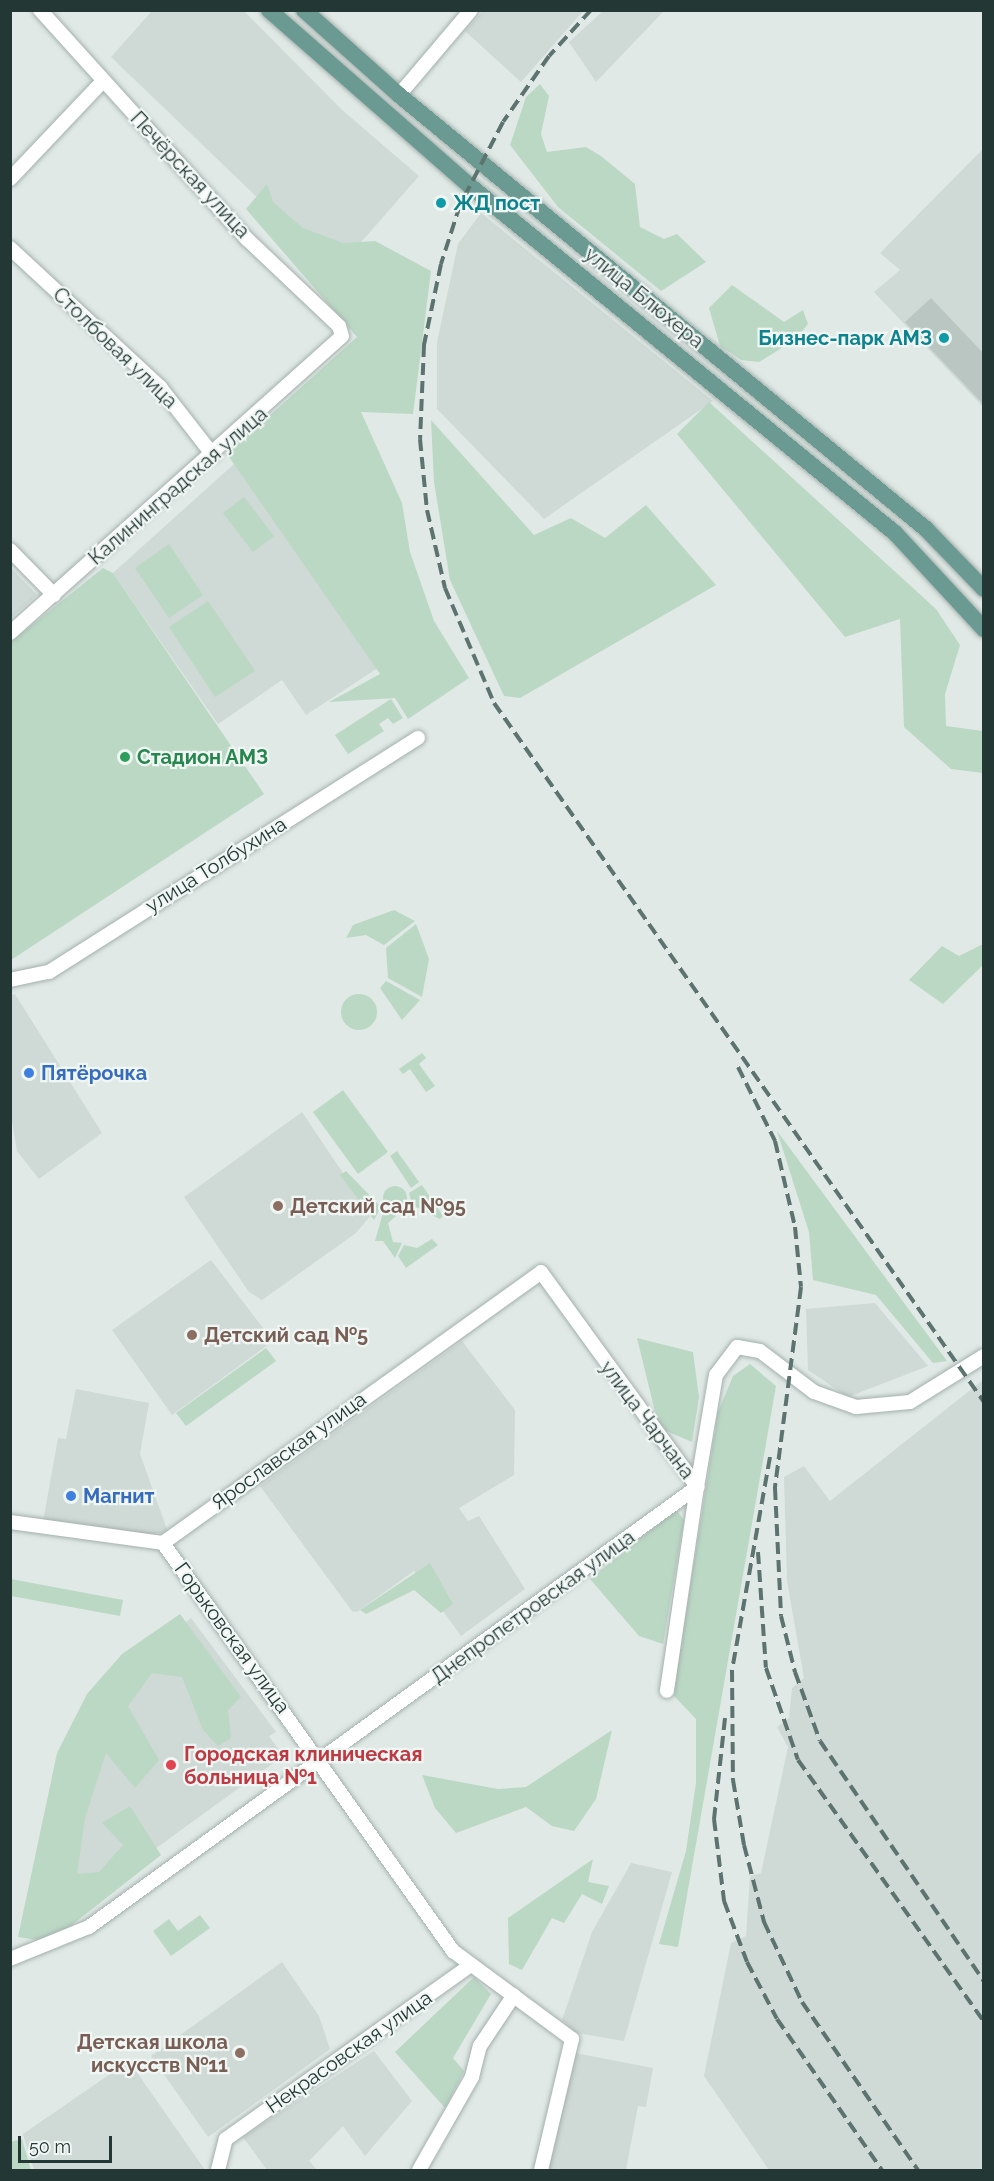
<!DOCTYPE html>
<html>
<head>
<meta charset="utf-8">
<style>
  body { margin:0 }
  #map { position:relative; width:994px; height:2181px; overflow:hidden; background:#e0e9e6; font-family:Raleway,sans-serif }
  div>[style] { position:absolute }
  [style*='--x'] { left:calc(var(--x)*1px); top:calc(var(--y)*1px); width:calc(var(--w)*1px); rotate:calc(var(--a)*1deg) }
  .built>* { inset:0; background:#cfd9d5 }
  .green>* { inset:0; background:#bbd8c5 }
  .round { border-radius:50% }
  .building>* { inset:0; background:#b9c6c2 }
  .roads { filter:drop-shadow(0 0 2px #a4b0ad) drop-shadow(0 0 2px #a4b0ad) }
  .minor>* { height:14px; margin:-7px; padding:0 7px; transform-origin:7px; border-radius:7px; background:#fff }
  .major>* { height:16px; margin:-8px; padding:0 8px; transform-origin:8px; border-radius:8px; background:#6a9a91 }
  .rail>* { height:4px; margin-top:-2px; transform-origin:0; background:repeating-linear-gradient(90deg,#5d736f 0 12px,transparent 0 18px) }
  .dots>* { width:16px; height:16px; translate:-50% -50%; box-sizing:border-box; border:3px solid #f0f6f4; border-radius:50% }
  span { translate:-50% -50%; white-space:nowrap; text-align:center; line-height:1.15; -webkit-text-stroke:4.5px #f0f6f4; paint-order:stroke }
  .street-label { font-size:20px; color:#233834 }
  .culture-label { font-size:20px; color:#0d838f; font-weight:700 }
  .left { translate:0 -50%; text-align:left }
  .right { translate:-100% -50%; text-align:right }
  .leisure-label { font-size:20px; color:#27864d; font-weight:700 }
  .shop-label { font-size:20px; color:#366cbe; font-weight:700 }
  .education-label { font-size:20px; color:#785e54; font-weight:700 }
  .health-label { font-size:20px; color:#be3a42; font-weight:700 }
  .frame { position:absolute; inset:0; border:12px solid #233834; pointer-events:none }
  .scale { position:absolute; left:18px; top:2136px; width:94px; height:27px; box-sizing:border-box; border:3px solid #233834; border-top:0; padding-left:8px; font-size:18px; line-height:21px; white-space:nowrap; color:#233834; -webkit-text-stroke:4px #f0f6f4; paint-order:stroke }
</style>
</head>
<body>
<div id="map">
  <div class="built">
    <i style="clip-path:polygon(152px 11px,244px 11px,341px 109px,419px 176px,335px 272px,111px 57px)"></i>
    <i style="clip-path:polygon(483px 11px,483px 10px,583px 11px,521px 82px,465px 31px)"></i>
    <i style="clip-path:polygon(603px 11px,664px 11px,596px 82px,569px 42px)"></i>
    <i style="clip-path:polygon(983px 149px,983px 407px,874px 292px,900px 270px,880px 253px)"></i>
    <i style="clip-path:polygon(481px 213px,713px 401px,544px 519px,437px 409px,437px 342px,458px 244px)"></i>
    <i style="clip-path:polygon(235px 463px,390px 660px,306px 715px,282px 680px,218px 724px,113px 573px)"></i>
    <i style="clip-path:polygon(11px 568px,37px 595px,11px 618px,10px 618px)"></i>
    <i style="clip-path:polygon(15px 994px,102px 1133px,39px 1179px,17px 1151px,11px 1115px,10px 995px)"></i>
    <i style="clip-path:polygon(302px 1112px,371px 1215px,356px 1233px,262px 1300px,249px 1292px,184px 1197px)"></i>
    <i style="clip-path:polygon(211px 1260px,273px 1341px,172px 1415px,112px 1330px)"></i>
    <i style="clip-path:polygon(875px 1303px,928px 1366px,848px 1397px,808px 1370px,806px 1309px)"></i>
    <i style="clip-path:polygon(462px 1341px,515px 1410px,514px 1475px,459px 1508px,468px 1521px,479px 1516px,525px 1589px,461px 1636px,414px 1571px,357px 1612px,352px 1611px,260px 1486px)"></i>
    <i style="clip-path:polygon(983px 1380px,983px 2170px,769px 2170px,704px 2076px,731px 1943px,746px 1936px,750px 1876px,761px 1873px,788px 1747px,777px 1727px,789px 1718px,792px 1688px,804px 1678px,787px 1581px,784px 1477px,804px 1466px,830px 1501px)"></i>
    <i style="clip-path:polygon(76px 1389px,149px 1403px,140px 1454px,168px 1532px,145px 1535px,43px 1522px,58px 1438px,66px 1439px)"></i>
    <i style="clip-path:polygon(191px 1618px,276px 1732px,269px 1736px,283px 1756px,71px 1910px,66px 1774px,130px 1663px)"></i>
    <i style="clip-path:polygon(631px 1863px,672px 1872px,624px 2041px,577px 2033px,562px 2020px,592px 1932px)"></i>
    <i style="clip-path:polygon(282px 1962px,319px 2016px,330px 2049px,208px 2137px,151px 2056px)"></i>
    <i style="clip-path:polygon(374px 2051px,412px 2101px,365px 2156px,343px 2126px,309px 2161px,317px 2170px,267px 2170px,243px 2137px)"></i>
    <i style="clip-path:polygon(575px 2053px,653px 2068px,646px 2107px,638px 2106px,626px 2170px,548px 2170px)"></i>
    <i style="clip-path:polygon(129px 2061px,205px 2170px,34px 2170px,23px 2134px)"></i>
  </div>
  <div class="green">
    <i style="clip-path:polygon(540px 84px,549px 96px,541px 134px,547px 152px,586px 147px,601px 156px,635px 184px,640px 227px,664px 239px,677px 234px,706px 262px,661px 291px,558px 207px,510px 145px,526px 97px)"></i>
    <i style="clip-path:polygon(267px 184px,273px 202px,303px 228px,343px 243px,375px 241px,431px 271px,413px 414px,361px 412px,402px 503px,410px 552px,434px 621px,469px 678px,408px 719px,395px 698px,329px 702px,380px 674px,227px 454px,357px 337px,246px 209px)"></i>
    <i style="clip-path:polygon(732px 285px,784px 322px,803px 310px,808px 324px,796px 339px,759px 362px,741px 360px,720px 346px,709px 308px)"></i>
    <i style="clip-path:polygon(709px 402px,936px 609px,960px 645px,945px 694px,946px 726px,983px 731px,983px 773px,951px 769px,904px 727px,900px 619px,845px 637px,677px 434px)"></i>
    <i style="clip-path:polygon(431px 420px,534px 535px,571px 518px,605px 538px,646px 505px,716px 585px,520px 698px,504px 696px,450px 580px,434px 482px)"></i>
    <i style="clip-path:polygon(244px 497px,274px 536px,253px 552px,223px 513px)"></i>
    <i style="clip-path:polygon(169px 544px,203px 595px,169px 618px,135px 568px)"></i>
    <i style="clip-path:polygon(103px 568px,113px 573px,264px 794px,11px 960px,11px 642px)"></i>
    <i style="clip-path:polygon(208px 601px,255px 671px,215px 697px,169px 627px)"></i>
    <i style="clip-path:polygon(391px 699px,403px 718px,393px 724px,388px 718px,379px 724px,384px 731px,348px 754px,335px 735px)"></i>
    <i style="clip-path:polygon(394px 910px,415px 921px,384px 945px,366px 935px,346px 938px,353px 925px)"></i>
    <i style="clip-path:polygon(416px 924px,429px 959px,422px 997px,388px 978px,386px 948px)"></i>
    <i style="clip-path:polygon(983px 944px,983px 965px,943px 1004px,909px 980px,942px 946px,959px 956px)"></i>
    <i style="clip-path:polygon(386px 981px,420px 1000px,402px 1020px,380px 988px)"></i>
    <i class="round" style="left:341px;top:994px;width:36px;height:36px"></i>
    <i style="clip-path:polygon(422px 1053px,426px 1058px,419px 1064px,435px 1086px,426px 1092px,410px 1069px,403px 1074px,399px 1069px)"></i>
    <i style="clip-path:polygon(343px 1090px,388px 1152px,358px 1174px,313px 1112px)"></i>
    <i style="clip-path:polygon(777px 1131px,947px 1361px,933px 1363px,876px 1295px,813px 1280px,809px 1232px)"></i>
    <i style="clip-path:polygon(397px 1151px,419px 1182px,411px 1188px,390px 1156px)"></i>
    <i style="clip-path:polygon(346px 1171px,381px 1207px,374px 1220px,340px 1175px)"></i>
    <i style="clip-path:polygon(422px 1185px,443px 1216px,440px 1219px,412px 1205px,409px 1193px)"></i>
    <i class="round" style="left:383px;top:1186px;width:24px;height:24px"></i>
    <i style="clip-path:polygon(384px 1209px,396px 1216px,388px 1223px,393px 1242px,402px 1243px,395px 1258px,383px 1241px,375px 1241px)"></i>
    <i style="clip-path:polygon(432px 1239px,438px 1245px,406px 1268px,398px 1256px,404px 1245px,417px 1248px)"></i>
    <i style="clip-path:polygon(637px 1338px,693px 1352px,699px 1397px,692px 1442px,659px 1428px)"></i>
    <i style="clip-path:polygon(266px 1348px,276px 1361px,186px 1426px,176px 1413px)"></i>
    <i style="clip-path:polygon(750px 1364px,776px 1386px,678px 1947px,659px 1944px,686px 1851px,696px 1783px,696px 1719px,673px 1695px,718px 1412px,733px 1376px)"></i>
    <i style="clip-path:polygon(676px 1510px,684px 1520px,663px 1644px,639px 1636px,590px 1579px)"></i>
    <i style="clip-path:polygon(430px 1563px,453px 1604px,441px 1613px,414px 1590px,366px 1614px,360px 1610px)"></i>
    <i style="clip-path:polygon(11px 1579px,123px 1600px,120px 1616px,11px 1596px)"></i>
    <i style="clip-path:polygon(180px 1614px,241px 1697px,228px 1710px,231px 1738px,218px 1746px,203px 1730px,182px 1677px,152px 1673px,128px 1706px,159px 1760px,135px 1788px,106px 1753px,85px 1818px,77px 1874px,99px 1872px,123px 1845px,102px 1823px,130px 1806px,161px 1855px,50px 1942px,18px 1937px,57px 1753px,87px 1694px,122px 1654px)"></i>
    <i style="clip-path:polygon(612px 1730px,596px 1799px,574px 1831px,552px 1826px,526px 1807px,456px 1833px,435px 1808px,422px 1775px,498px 1789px,526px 1787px)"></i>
    <i style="clip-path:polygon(593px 1859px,588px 1882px,609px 1886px,602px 1904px,582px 1894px,564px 1923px,552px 1918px,522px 1970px,509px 1964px,508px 1918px)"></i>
    <i style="clip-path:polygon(200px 1915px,210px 1928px,171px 1956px,153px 1931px,169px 1919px,178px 1931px)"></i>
    <i style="clip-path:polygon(474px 1977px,491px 1994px,453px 2058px,464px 2071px,445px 2108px,395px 2052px)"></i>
    <i style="clip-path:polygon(22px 2139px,31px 2170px,12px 2170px,11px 2142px)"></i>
  </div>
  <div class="building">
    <i style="clip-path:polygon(931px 298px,984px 354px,984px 405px,905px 322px)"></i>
  </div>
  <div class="roads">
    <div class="minor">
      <i style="--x:399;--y:95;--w:111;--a:-49.7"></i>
      <i style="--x:10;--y:179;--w:135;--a:-46.5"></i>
      <i style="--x:10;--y:248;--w:205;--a:42.8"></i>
      <i style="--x:160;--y:387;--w:86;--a:52.1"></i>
      <i style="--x:10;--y:550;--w:63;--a:45.6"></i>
      <i style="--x:10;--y:633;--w:445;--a:-41.8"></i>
      <i style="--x:342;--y:336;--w:10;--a:-107"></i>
      <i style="--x:339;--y:326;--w:127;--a:-136.6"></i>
      <i style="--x:247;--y:239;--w:309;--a:-132.1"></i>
      <i style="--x:10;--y:980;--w:40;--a:-12"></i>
      <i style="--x:49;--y:972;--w:437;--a:-32.4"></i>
      <i style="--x:10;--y:1522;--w:154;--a:7.8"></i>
      <i style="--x:163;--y:1543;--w:465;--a:-35.6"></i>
      <i style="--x:541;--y:1272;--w:266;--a:54"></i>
      <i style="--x:697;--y:1487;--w:206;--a:98.4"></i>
      <i style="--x:163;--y:1543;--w:501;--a:54.6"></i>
      <i style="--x:453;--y:1951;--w:148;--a:36.5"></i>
      <i style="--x:572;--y:2039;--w:135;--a:103.3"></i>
      <i style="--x:10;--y:1959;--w:85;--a:-22.1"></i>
      <i style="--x:89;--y:1927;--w:751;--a:-35.89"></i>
      <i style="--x:697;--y:1487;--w:114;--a:-80.4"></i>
      <i style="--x:716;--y:1375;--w:35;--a:-53"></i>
      <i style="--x:737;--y:1347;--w:23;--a:10"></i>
      <i style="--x:760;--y:1351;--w:68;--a:37.2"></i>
      <i style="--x:814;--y:1392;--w:45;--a:19.7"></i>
      <i style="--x:856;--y:1407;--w:54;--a:-5.3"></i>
      <i style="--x:910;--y:1402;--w:87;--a:-31.9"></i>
      <i style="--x:218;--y:2170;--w:32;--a:-76"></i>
      <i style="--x:226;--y:2139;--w:301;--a:-35.4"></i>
      <i style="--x:419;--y:2170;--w:107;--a:-60.3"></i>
      <i style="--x:472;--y:2077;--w:32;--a:-76"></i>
      <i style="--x:480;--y:2046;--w:61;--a:-56.3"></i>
    </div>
    <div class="major">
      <i style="--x:269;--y:10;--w:266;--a:41.2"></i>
      <i style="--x:469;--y:185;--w:550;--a:39.25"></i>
      <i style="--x:895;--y:533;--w:131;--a:47.2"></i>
      <i style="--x:304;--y:10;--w:127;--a:41.8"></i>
      <i style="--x:399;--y:95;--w:683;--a:39.47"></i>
      <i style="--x:926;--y:529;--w:83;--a:46"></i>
    </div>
  </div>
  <div class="rail">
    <i style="--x:591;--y:10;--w:62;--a:132.4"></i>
    <i style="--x:549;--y:56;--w:80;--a:124.9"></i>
    <i style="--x:503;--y:122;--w:93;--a:117.4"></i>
    <i style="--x:460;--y:205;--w:62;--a:107.9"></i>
    <i style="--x:441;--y:264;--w:83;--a:101.9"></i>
    <i style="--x:424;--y:345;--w:94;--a:92.4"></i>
    <i style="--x:420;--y:439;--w:71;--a:84.4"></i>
    <i style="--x:427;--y:510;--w:80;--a:77"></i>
    <i style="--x:445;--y:588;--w:125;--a:66.9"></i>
    <i style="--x:494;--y:703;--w:854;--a:54.97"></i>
    <i style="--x:738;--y:1067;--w:83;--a:63.4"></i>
    <i style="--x:775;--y:1141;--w:88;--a:76.9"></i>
    <i style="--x:795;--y:1227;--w:60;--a:84.3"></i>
    <i style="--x:801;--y:1287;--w:203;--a:97.4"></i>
    <i style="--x:775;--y:1488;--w:128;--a:87.3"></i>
    <i style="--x:781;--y:1616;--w:58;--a:76"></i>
    <i style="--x:795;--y:1672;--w:73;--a:70.1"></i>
    <i style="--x:820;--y:1741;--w:291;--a:55.7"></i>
    <i style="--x:770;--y:1457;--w:216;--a:100.1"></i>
    <i style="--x:732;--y:1670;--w:110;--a:89.5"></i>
    <i style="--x:733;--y:1780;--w:66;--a:80.4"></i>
    <i style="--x:744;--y:1845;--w:80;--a:75.4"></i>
    <i style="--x:764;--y:1922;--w:89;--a:64.6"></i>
    <i style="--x:802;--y:2002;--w:204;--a:55.4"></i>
    <i style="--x:758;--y:1552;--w:116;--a:86.1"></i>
    <i style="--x:766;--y:1668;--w:97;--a:70.8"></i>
    <i style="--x:798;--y:1760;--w:321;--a:54.6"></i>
    <i style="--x:725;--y:1718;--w:102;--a:96.2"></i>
    <i style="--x:714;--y:1819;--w:83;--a:83"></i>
    <i style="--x:724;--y:1901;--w:65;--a:69.3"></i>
    <i style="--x:747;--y:1962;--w:64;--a:62.2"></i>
    <i style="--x:777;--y:2019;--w:184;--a:55.2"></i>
  </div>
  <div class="dots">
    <i style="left:441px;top:203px;background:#0f9aa8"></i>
    <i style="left:944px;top:338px;background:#0f9aa8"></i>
    <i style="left:125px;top:757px;background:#2e9e5b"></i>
    <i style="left:29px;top:1073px;background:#3f7fe0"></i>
    <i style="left:278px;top:1206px;background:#8d6e63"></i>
    <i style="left:192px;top:1335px;background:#8d6e63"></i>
    <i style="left:71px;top:1496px;background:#3f7fe0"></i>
    <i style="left:171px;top:1765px;background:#e0444e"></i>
    <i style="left:240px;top:2053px;background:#8d6e63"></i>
  </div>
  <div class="street-label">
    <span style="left:190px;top:175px;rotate:47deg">Печёрская улица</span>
    <span style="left:644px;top:298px;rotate:39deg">улица Блюхера</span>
    <span style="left:115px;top:348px;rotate:44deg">Столбовая улица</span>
    <span style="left:178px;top:486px;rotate:-41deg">Калининградская улица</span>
    <span style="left:216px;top:865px;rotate:-32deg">улица Толбухина</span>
    <span style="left:647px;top:1420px;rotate:53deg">улица Чарчана</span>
    <span style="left:289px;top:1451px;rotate:-36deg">Ярославская улица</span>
    <span style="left:533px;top:1607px;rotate:-36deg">Днепропетровская улица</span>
    <span style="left:232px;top:1638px;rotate:54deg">Горьковская улица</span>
    <span style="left:349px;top:2052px;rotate:-35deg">Некрасовская улица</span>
  </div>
  <div class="culture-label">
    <span class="left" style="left:453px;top:203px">ЖД пост</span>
    <span class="right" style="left:932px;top:338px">Бизнес-парк АМЗ</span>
  </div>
  <div class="leisure-label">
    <span class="left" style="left:137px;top:757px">Стадион АМЗ</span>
  </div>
  <div class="shop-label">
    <span class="left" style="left:41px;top:1073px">Пятёрочка</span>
    <span class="left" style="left:83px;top:1496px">Магнит</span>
  </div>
  <div class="education-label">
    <span class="left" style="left:290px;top:1206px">Детский сад №95</span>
    <span class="left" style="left:204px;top:1335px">Детский сад №5</span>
    <span class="right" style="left:228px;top:2054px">Детская школа<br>искусств №11</span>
  </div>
  <div class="health-label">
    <span class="left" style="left:184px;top:1766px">Городская клиническая<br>больница №1</span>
  </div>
  <div class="frame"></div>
  <div class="scale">50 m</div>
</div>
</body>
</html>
